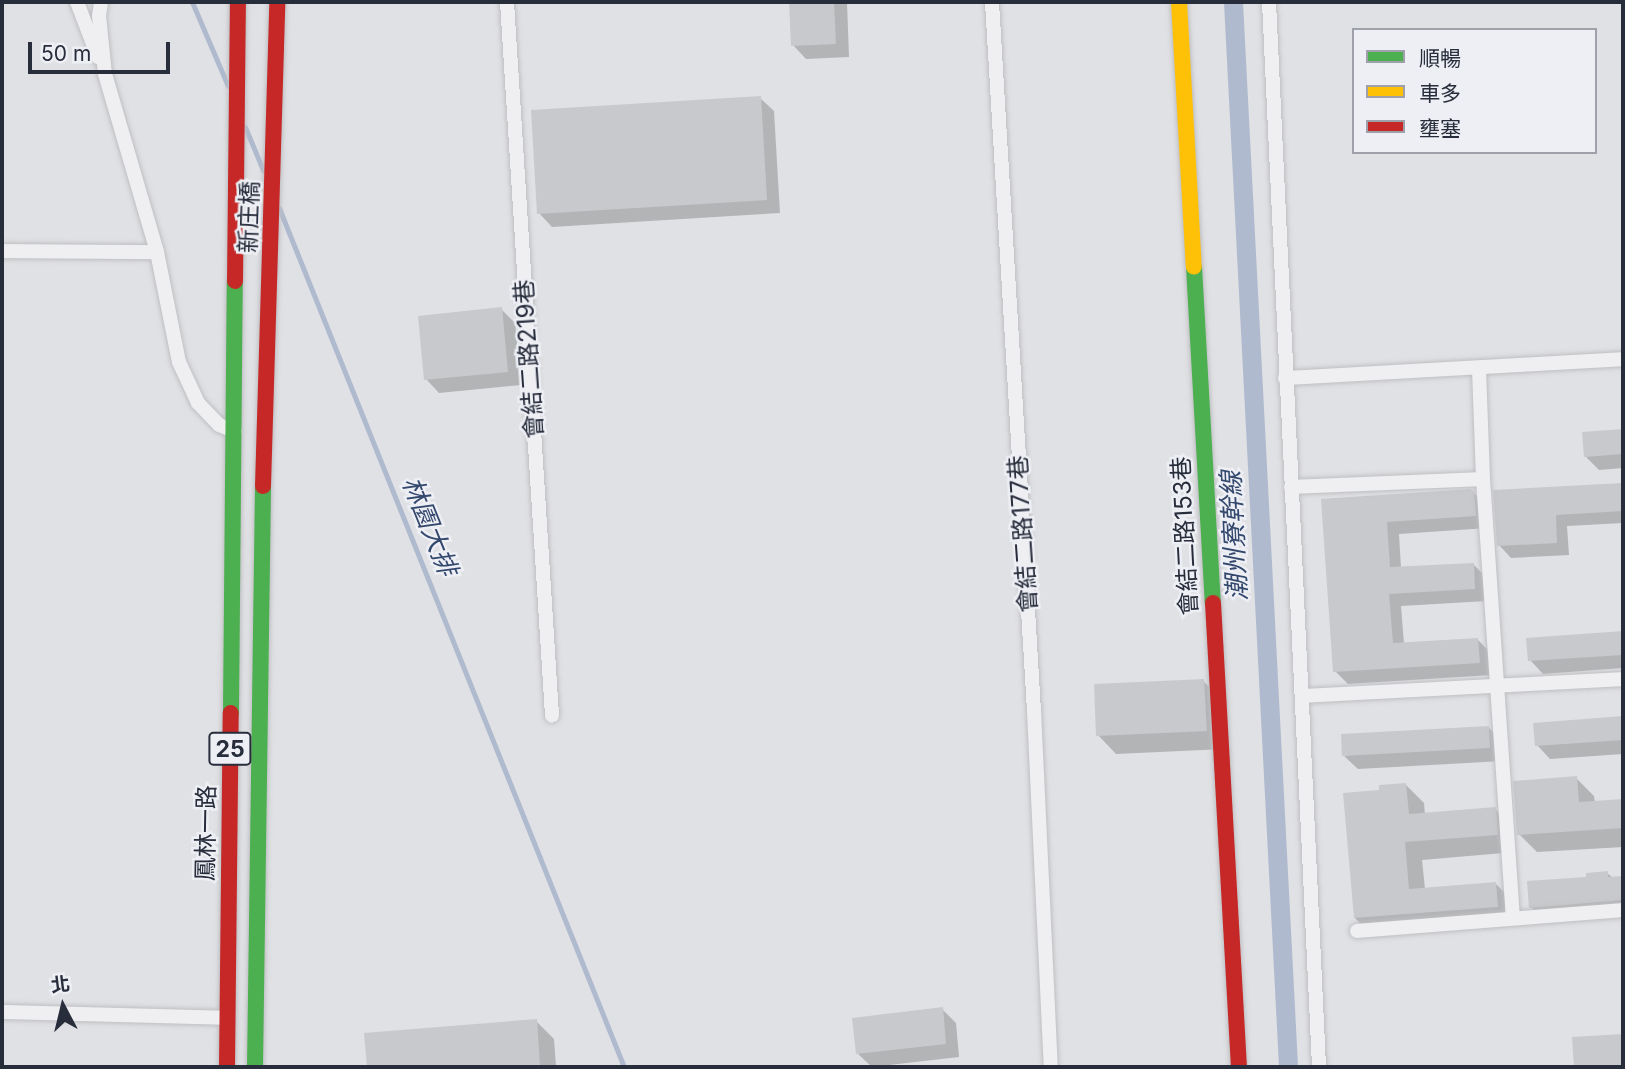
<!DOCTYPE html>
<html>
<head>
<meta charset="utf-8">
<style>
  body { margin:0 }
  #map { position:relative; width:1625px; height:1069px; overflow:hidden; background:#e0e1e4; font-family:Inter,"Noto Sans TC",sans-serif }
  div>[style] { position:absolute }
  [style*='--x'] { left:calc(var(--x)*1px); top:calc(var(--y)*1px); width:calc(var(--w)*1px); rotate:calc(var(--a)*1deg) }
  .shadow>* { inset:0; background:#0003 }
  .stream>* { height:5px; margin:-2.5px; padding:0 2.5px; transform-origin:2.5px; border-radius:2.5px; background:#afbace }
  .canal>* { height:19px; margin:-9.5px; padding:0 9.5px; transform-origin:9.5px; border-radius:9.5px; background:#afbace }
  .building>* { inset:0; background:#c8c9cc }
  .roads { filter:drop-shadow(0 0 2px #bebfc2) drop-shadow(0 0 2px #bebfc2) }
  .street>* { height:14px; margin:-7px; padding:0 7px; transform-origin:7px; border-radius:7px; background:#efeff1 }
  .fast>* { height:16px; margin:-8px; padding:0 8px; transform-origin:8px; border-radius:8px; background:#4caf50 }
  .slow>* { height:16px; margin:-8px; padding:0 8px; transform-origin:8px; border-radius:8px; background:#ffc107 }
  .jam>* { height:16px; margin:-8px; padding:0 8px; transform-origin:8px; border-radius:8px; background:#c62828 }
  span { translate:-50% -50%; white-space:nowrap; text-align:center; line-height:1.15; -webkit-text-stroke:5px #edeff4; paint-order:stroke }
  .shield-label span { padding:2px 5px; background:#edeff4; border:2px solid; border-radius:5px; -webkit-text-stroke-width:0 }
  .shield-label { font-size:23px; color:#282d3c; font-weight:700 }
  .street-label { font-size:24px; color:#282d3c }
  .water-label { font-size:26px; color:#34486e; font-style:italic }
  .frame { position:absolute; inset:0; border:4px solid #282d3c; pointer-events:none }
  .legend { position:absolute; left:1352px; top:28px; width:245px; height:126px; box-sizing:border-box; background:#edeff4; border:2px solid #9ea1aa; margin:0; padding:9px 12px; list-style:none; font-size:21px; color:#282d3c }
  .legend li { display:flex; align-items:center; gap:14px; height:35px }
  .legend b { width:35px; border:2px solid #9ea1aa }
  .north { position:absolute; left:28px; top:971px; width:70px; height:70px; -webkit-text-stroke:5px #edeff4; paint-order:stroke; rotate:353deg; font-size:19px; font-weight:700; line-height:28px; text-align:center; color:#282d3c }
  .north::after { content:''; display:block; margin:auto; width:24px; height:32px; background:#282d3c; clip-path:polygon(50% 0,100% 100%,50% 72%,0 100%) }
  .scale { position:absolute; left:28px; top:42px; width:142px; height:32px; box-sizing:border-box; border:4px solid #282d3c; border-top:0; padding-left:9px; font-size:21px; line-height:24px; white-space:nowrap; color:#282d3c; -webkit-text-stroke:5px #edeff4; paint-order:stroke }
</style>
</head>
<body>
<div id="map">
  <div class="shadow">
    <i style="clip-path:polygon(791px 2px,847px 2px,849px 57px,806px 59px,793px 45px)"></i>
    <i style="clip-path:polygon(760px 98px,774px 111px,780px 213px,552px 227px,539px 213px)"></i>
    <i style="clip-path:polygon(501px 309px,515px 323px,521px 385px,439px 393px,426px 379px)"></i>
    <i style="clip-path:polygon(1623px 431px,1623px 468px,1599px 470px,1585px 456px,1584px 434px)"></i>
    <i style="clip-path:polygon(1623px 485px,1623px 523px,1567px 526px,1569px 555px,1511px 558px,1499px 545px,1495px 492px)"></i>
    <i style="clip-path:polygon(1474px 493px,1486px 506px,1488px 528px,1399px 534px,1401px 568px,1473px 564px,1486px 577px,1487px 601px,1401px 606px,1404px 644px,1478px 640px,1490px 652px,1492px 675px,1348px 684px,1335px 671px,1323px 500px)"></i>
    <i style="clip-path:polygon(1623px 633px,1623px 668px,1543px 674px,1530px 660px,1528px 639px)"></i>
    <i style="clip-path:polygon(1203px 681px,1222px 699px,1224px 749px,1116px 754px,1098px 735px)"></i>
    <i style="clip-path:polygon(1623px 718px,1623px 754px,1550px 759px,1537px 745px,1535px 724px)"></i>
    <i style="clip-path:polygon(1488px 727px,1502px 741px,1503px 761px,1358px 769px,1344px 756px)"></i>
    <i style="clip-path:polygon(1576px 778px,1594px 796px,1595px 803px,1623px 801px,1623px 847px,1537px 852px,1519px 834px)"></i>
    <i style="clip-path:polygon(1406px 785px,1424px 803px,1425px 815px,1495px 809px,1513px 827px,1515px 852px,1422px 860px,1425px 889px,1496px 884px,1514px 902px,1516px 925px,1373px 936px,1355px 918px,1381px 792px)"></i>
    <i style="clip-path:polygon(1607px 873px,1613px 878px,1623px 878px,1623px 915px,1544px 921px,1531px 907px,1588px 878px)"></i>
    <i style="clip-path:polygon(942px 1009px,956px 1023px,959px 1057px,872px 1067px,858px 1054px)"></i>
    <i style="clip-path:polygon(536px 1021px,554px 1039px,556px 1067px,369px 1067px,366px 1034px)"></i>
  </div>
  <div class="stream">
    <i style="--x:192;--y:2;--w:91;--a:66.8"></i>
    <i style="--x:245;--y:127;--w:47;--a:67.3"></i>
    <i style="--x:279;--y:208;--w:926;--a:68.12"></i>
  </div>
  <div class="canal">
    <i style="--x:1233;--y:2;--w:1066;--a:87.04"></i>
  </div>
  <div class="building">
    <i style="clip-path:polygon(789px 2px,834px 2px,836px 44px,791px 46px)"></i>
    <i style="clip-path:polygon(761px 96px,767px 200px,537px 214px,531px 110px)"></i>
    <i style="clip-path:polygon(502px 307px,508px 372px,424px 380px,418px 316px)"></i>
    <i style="clip-path:polygon(1623px 429px,1623px 454px,1584px 457px,1582px 432px)"></i>
    <i style="clip-path:polygon(1623px 483px,1623px 511px,1556px 515px,1557px 543px,1497px 546px,1493px 490px)"></i>
    <i style="clip-path:polygon(1470px 489px,1474px 491px,1476px 516px,1387px 522px,1390px 567px,1474px 563px,1475px 589px,1389px 594px,1393px 643px,1478px 638px,1480px 663px,1333px 672px,1321px 499px)"></i>
    <i style="clip-path:polygon(1623px 631px,1623px 655px,1528px 661px,1526px 638px)"></i>
    <i style="clip-path:polygon(1204px 679px,1207px 731px,1096px 736px,1094px 684px)"></i>
    <i style="clip-path:polygon(1623px 716px,1623px 740px,1535px 746px,1533px 723px)"></i>
    <i style="clip-path:polygon(1489px 726px,1490px 748px,1342px 756px,1341px 734px)"></i>
    <i style="clip-path:polygon(1577px 776px,1579px 802px,1623px 799px,1623px 828px,1517px 835px,1513px 781px)"></i>
    <i style="clip-path:polygon(1406px 783px,1409px 814px,1496px 807px,1498px 835px,1405px 842px,1409px 889px,1496px 882px,1498px 907px,1354px 918px,1343px 793px,1379px 790px,1379px 785px)"></i>
    <i style="clip-path:polygon(1608px 871px,1608px 877px,1623px 876px,1623px 900px,1529px 908px,1527px 881px,1586px 877px,1586px 873px)"></i>
    <i style="clip-path:polygon(943px 1007px,946px 1044px,856px 1054px,852px 1018px)"></i>
    <i style="clip-path:polygon(537px 1019px,540px 1067px,367px 1067px,364px 1033px)"></i>
    <i style="clip-path:polygon(1623px 1034px,1623px 1067px,1574px 1067px,1572px 1037px)"></i>
  </div>
  <div class="roads">
    <div class="street">
      <i style="--x:77;--y:2;--w:59;--a:69.1"></i>
      <i style="--x:101;--y:2;--w:14;--a:98"></i>
      <i style="--x:99;--y:16;--w:58;--a:84.1"></i>
      <i style="--x:105;--y:74;--w:185;--a:73.7"></i>
      <i style="--x:157;--y:252;--w:112;--a:78.7"></i>
      <i style="--x:179;--y:362;--w:45;--a:65.1"></i>
      <i style="--x:198;--y:403;--w:30;--a:46"></i>
      <i style="--x:219;--y:425;--w:17;--a:21"></i>
      <i style="--x:507;--y:2;--w:715;--a:86.39"></i>
      <i style="--x:992;--y:2;--w:710;--a:86.61"></i>
      <i style="--x:1034;--y:711;--w:356;--a:87.3"></i>
      <i style="--x:1269;--y:2;--w:1066;--a:87.31"></i>
      <i style="--x:2;--y:251;--w:155;--a:0.4"></i>
      <i style="--x:1479;--y:369;--w:110;--a:87.9"></i>
      <i style="--x:1483;--y:479;--w:439;--a:86.1"></i>
      <i style="--x:1285;--y:378;--w:339;--a:-3.2"></i>
      <i style="--x:1291;--y:487;--w:192;--a:-2.4"></i>
      <i style="--x:1302;--y:696;--w:321;--a:-3"></i>
      <i style="--x:1357;--y:931;--w:267;--a:-4.5"></i>
      <i style="--x:2;--y:1012;--w:225;--a:1.5"></i>
    </div>
    <div class="fast">
      <i style="--x:1194;--y:267;--w:337;--a:86.8"></i>
      <i style="--x:231;--y:713;--w:432;--a:-89.5"></i>
      <i style="--x:255;--y:1067;--w:581;--a:-89.21"></i>
    </div>
    <div class="slow">
      <i style="--x:1179;--y:2;--w:265;--a:86.8"></i>
    </div>
    <div class="jam">
      <i style="--x:235;--y:281;--w:279;--a:-89.4"></i>
      <i style="--x:263;--y:486;--w:484;--a:-88.3"></i>
      <i style="--x:1213;--y:603;--w:465;--a:86.8"></i>
      <i style="--x:227;--y:1067;--w:354;--a:-89.4"></i>
    </div>
  </div>
  <div class="shield-label">
    <span style="left:230px;top:749px">25</span>
  </div>
  <div class="street-label">
    <span style="left:249px;top:217px;rotate:-88deg">新庄橋</span>
    <span style="left:529px;top:359px;rotate:-94deg">會結二路219巷</span>
    <span style="left:1023px;top:534px;rotate:-94deg">會結二路177巷</span>
    <span style="left:1185px;top:536px;rotate:-93deg">會結二路153巷</span>
    <span style="left:206px;top:833px;rotate:-89deg">鳳林一路</span>
  </div>
  <div class="water-label">
    <span style="left:430px;top:526px;rotate:68deg">林園大排</span>
    <span style="left:1234px;top:536px;rotate:-93deg">潮州寮幹線</span>
  </div>
  <div class="frame"></div>
  <ul class="legend">
  <li><b style="height:9px;background:#4caf50"></b>順暢</li>
  <li><b style="height:9px;background:#ffc107"></b>車多</li>
  <li><b style="height:9px;background:#c62828"></b>壅塞</li>
  </ul>
  <div class="north">北</div>
  <div class="scale">50 m</div>
</div>
</body>
</html>
